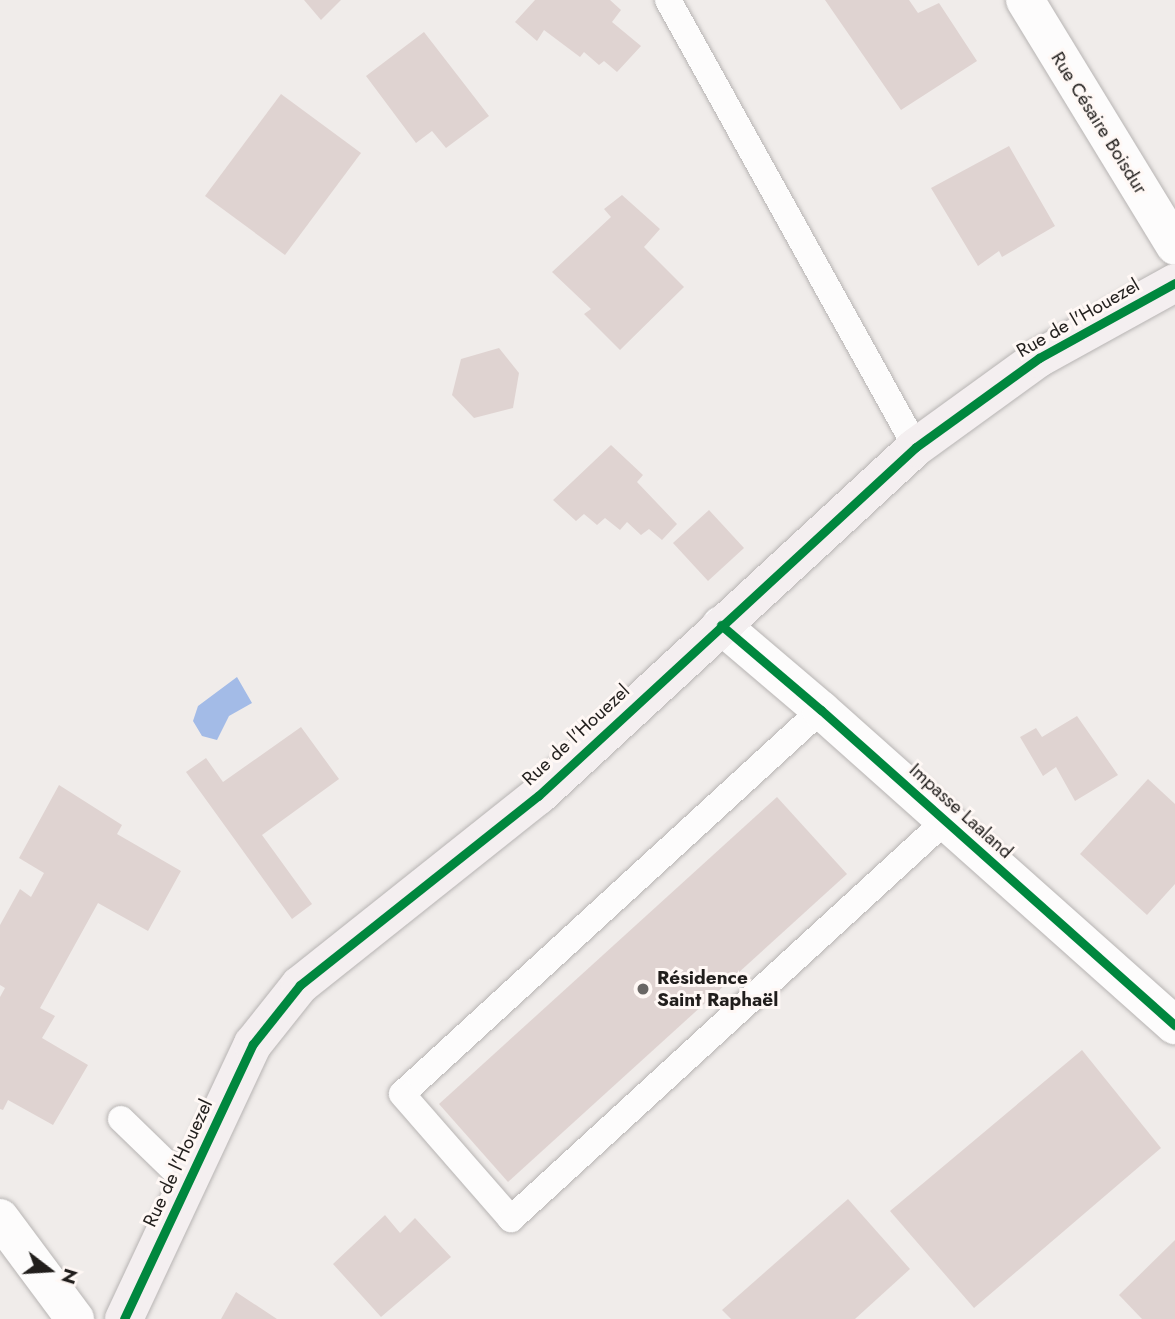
<!DOCTYPE html>
<html>
<head>
<meta charset="utf-8">
<style>
  body { margin:0 }
  #map { position:relative; width:1175px; height:1319px; overflow:hidden; background:#f0ecea; font-family:Jost,sans-serif }
  div>[style] { position:absolute }
  [style*='--x'] { left:calc(var(--x)*1px); top:calc(var(--y)*1px); width:calc(var(--w)*1px); rotate:calc(var(--a)*1deg) }
  .water>* { inset:0; background:#a3bbe7 }
  .building>* { inset:0; background:#dfd3d1 }
  .roads { filter:drop-shadow(0 0 2px #b7b4b3) drop-shadow(0 0 2px #b7b4b3) }
  .lane>* { height:26px; margin:-13px; padding:0 13px; transform-origin:13px; border-radius:13px; background:#fdfcfc }
  .street>* { height:38px; margin:-19px; padding:0 19px; transform-origin:19px; border-radius:19px; background:#fdfcfc }
  .secondary>* { height:38px; margin:-19px; padding:0 19px; transform-origin:19px; border-radius:19px; background:#f4eff0 }
  .cycleway>* { height:9px; margin:-4.5px; padding:0 4.5px; transform-origin:4.5px; border-radius:4.5px; background:#00873e }
  .dots>* { width:19px; height:19px; translate:-50% -50%; box-sizing:border-box; border:4px solid #fff8f5; border-radius:50% }
  span { translate:-50% -50%; white-space:nowrap; text-align:center; line-height:1.15; -webkit-text-stroke:6px #fff8f5; paint-order:stroke }
  .street-label { font-size:19px; color:#211e1c }
  .poi-label { font-size:19px; color:#211e1c; font-weight:700 }
  .left { translate:0 -50%; text-align:left }
  .north { position:absolute; left:14px; top:1235px; width:70px; height:70px; -webkit-text-stroke:5px #fff8f5; paint-order:stroke; rotate:107deg; font-size:19px; font-weight:700; line-height:28px; text-align:center; color:#211e1c }
  .north::after { content:''; display:block; margin:auto; width:24px; height:32px; background:#211e1c; clip-path:polygon(50% 0,100% 100%,50% 72%,0 100%) }
</style>
</head>
<body>
<div id="map">
  <div class="water">
    <i style="clip-path:polygon(237px 677px,252px 703px,229px 716px,217px 740px,202px 736px,193px 721px,198px 706px)"></i>
  </div>
  <div class="building">
    <i style="clip-path:polygon(304px 0,341px 0,321px 20px)"></i>
    <i style="clip-path:polygon(535px 0,610px 0,621px 10px,612px 22px,641px 46px,617px 72px,604px 61px,599px 65px,584px 52px,580px 57px,544px 30px,537px 41px,515px 22px)"></i>
    <i style="clip-path:polygon(825px 0,909px 0,918px 13px,939px 3px,977px 61px,901px 110px)"></i>
    <i style="clip-path:polygon(424px 32px,489px 116px,446px 148px,432px 131px,416px 143px,366px 76px)"></i>
    <i style="clip-path:polygon(281px 94px,361px 153px,285px 255px,205px 196px)"></i>
    <i style="clip-path:polygon(1009px 146px,1055px 226px,1002px 257px,999px 251px,978px 266px,931px 188px)"></i>
    <i style="clip-path:polygon(622px 195px,660px 229px,644px 247px,684px 287px,620px 350px,584px 314px,591px 309px,552px 272px,611px 217px,604px 209px)"></i>
    <i style="clip-path:polygon(499px 348px,519px 373px,513px 408px,474px 418px,452px 395px,461px 359px)"></i>
    <i style="clip-path:polygon(611px 445px,643px 475px,637px 482px,677px 524px,662px 540px,649px 529px,641px 535px,627px 522px,620px 530px,605px 518px,597px 525px,584px 514px,576px 521px,553px 500px)"></i>
    <i style="clip-path:polygon(709px 510px,744px 548px,708px 581px,673px 543px)"></i>
    <i style="clip-path:polygon(1077px 716px,1118px 775px,1075px 801px,1056px 767px,1043px 776px,1020px 737px,1036px 728px,1042px 737px)"></i>
    <i style="clip-path:polygon(301px 727px,339px 779px,262px 835px,312px 904px,292px 919px,186px 772px,206px 758px,223px 782px)"></i>
    <i style="clip-path:polygon(1148px 779px,1175px 804px,1175px 884px,1147px 915px,1080px 854px)"></i>
    <i style="clip-path:polygon(59px 785px,122px 825px,117px 834px,181px 871px,148px 931px,98px 903px,40px 1008px,55px 1016px,42px 1038px,88px 1065px,53px 1125px,8px 1100px,3px 1110px,0 1109px,0 997px,5px 988px,0 985px,0 925px,20px 889px,31px 897px,44px 873px,19px 858px)"></i>
    <i style="clip-path:polygon(777px 797px,847px 874px,508px 1182px,439px 1104px)"></i>
    <i style="clip-path:polygon(1082px 1050px,1161px 1148px,974px 1308px,890px 1211px)"></i>
    <i style="clip-path:polygon(848px 1199px,910px 1269px,855px 1319px,731px 1319px,722px 1310px)"></i>
    <i style="clip-path:polygon(385px 1215px,400px 1233px,415px 1218px,451px 1257px,381px 1317px,333px 1264px)"></i>
    <i style="clip-path:polygon(1175px 1240px,1175px 1319px,1142px 1319px,1119px 1295px)"></i>
    <i style="clip-path:polygon(236px 1292px,277px 1319px,221px 1319px)"></i>
  </div>
  <div class="roads">
    <div class="lane">
      <i style="--x:668;--y:0;--w:511;--a:60.98"></i>
      <i style="--x:821;--y:710;--w:568;--a:137.5"></i>
      <i style="--x:402;--y:1094;--w:166;--a:48.9"></i>
      <i style="--x:511;--y:1219;--w:589;--a:-42.52"></i>
      <i style="--x:121;--y:1119;--w:93;--a:44.1"></i>
    </div>
    <div class="street">
      <i style="--x:1025;--y:0;--w:288;--a:58.6"></i>
      <i style="--x:721;--y:625;--w:131;--a:40.4"></i>
      <i style="--x:821;--y:710;--w:474;--a:41.7"></i>
      <i style="--x:0;--y:1218;--w:126;--a:53.4"></i>
    </div>
    <div class="secondary">
      <i style="--x:124;--y:1319;--w:304;--a:-64.9"></i>
      <i style="--x:253;--y:1044;--w:75;--a:-51.5"></i>
      <i style="--x:300;--y:985;--w:304;--a:-38.5"></i>
      <i style="--x:538;--y:796;--w:514;--a:-42.72"></i>
      <i style="--x:916;--y:447;--w:152;--a:-35.9"></i>
      <i style="--x:1039;--y:358;--w:155;--a:-28.9"></i>
    </div>
  </div>
  <div class="cycleway">
    <i style="--x:721;--y:625;--w:131;--a:40.4"></i>
    <i style="--x:821;--y:710;--w:474;--a:41.7"></i>
    <i style="--x:124;--y:1319;--w:304;--a:-64.9"></i>
    <i style="--x:253;--y:1044;--w:75;--a:-51.5"></i>
    <i style="--x:300;--y:985;--w:304;--a:-38.5"></i>
    <i style="--x:538;--y:796;--w:514;--a:-42.72"></i>
    <i style="--x:916;--y:447;--w:152;--a:-35.9"></i>
    <i style="--x:1039;--y:358;--w:155;--a:-28.9"></i>
  </div>
  <div class="dots">
    <i style="left:643px;top:989px;background:#696664"></i>
  </div>
  <div class="street-label">
    <span style="left:1099px;top:123px;rotate:58deg">Rue Césaire Boisdur</span>
    <span style="left:1078px;top:318px;rotate:-30deg">Rue de l'Houezel</span>
    <span style="left:576px;top:735px;rotate:-43deg">Rue de l'Houezel</span>
    <span style="left:961px;top:811px;rotate:42deg">Impasse Laaland</span>
    <span style="left:178px;top:1163px;rotate:-65deg">Rue de l'Houezel</span>
  </div>
  <div class="poi-label">
    <span class="left" style="left:657px;top:989px">Résidence<br>Saint Raphaël</span>
  </div>
  <div class="north">N</div>
</div>
</body>
</html>
